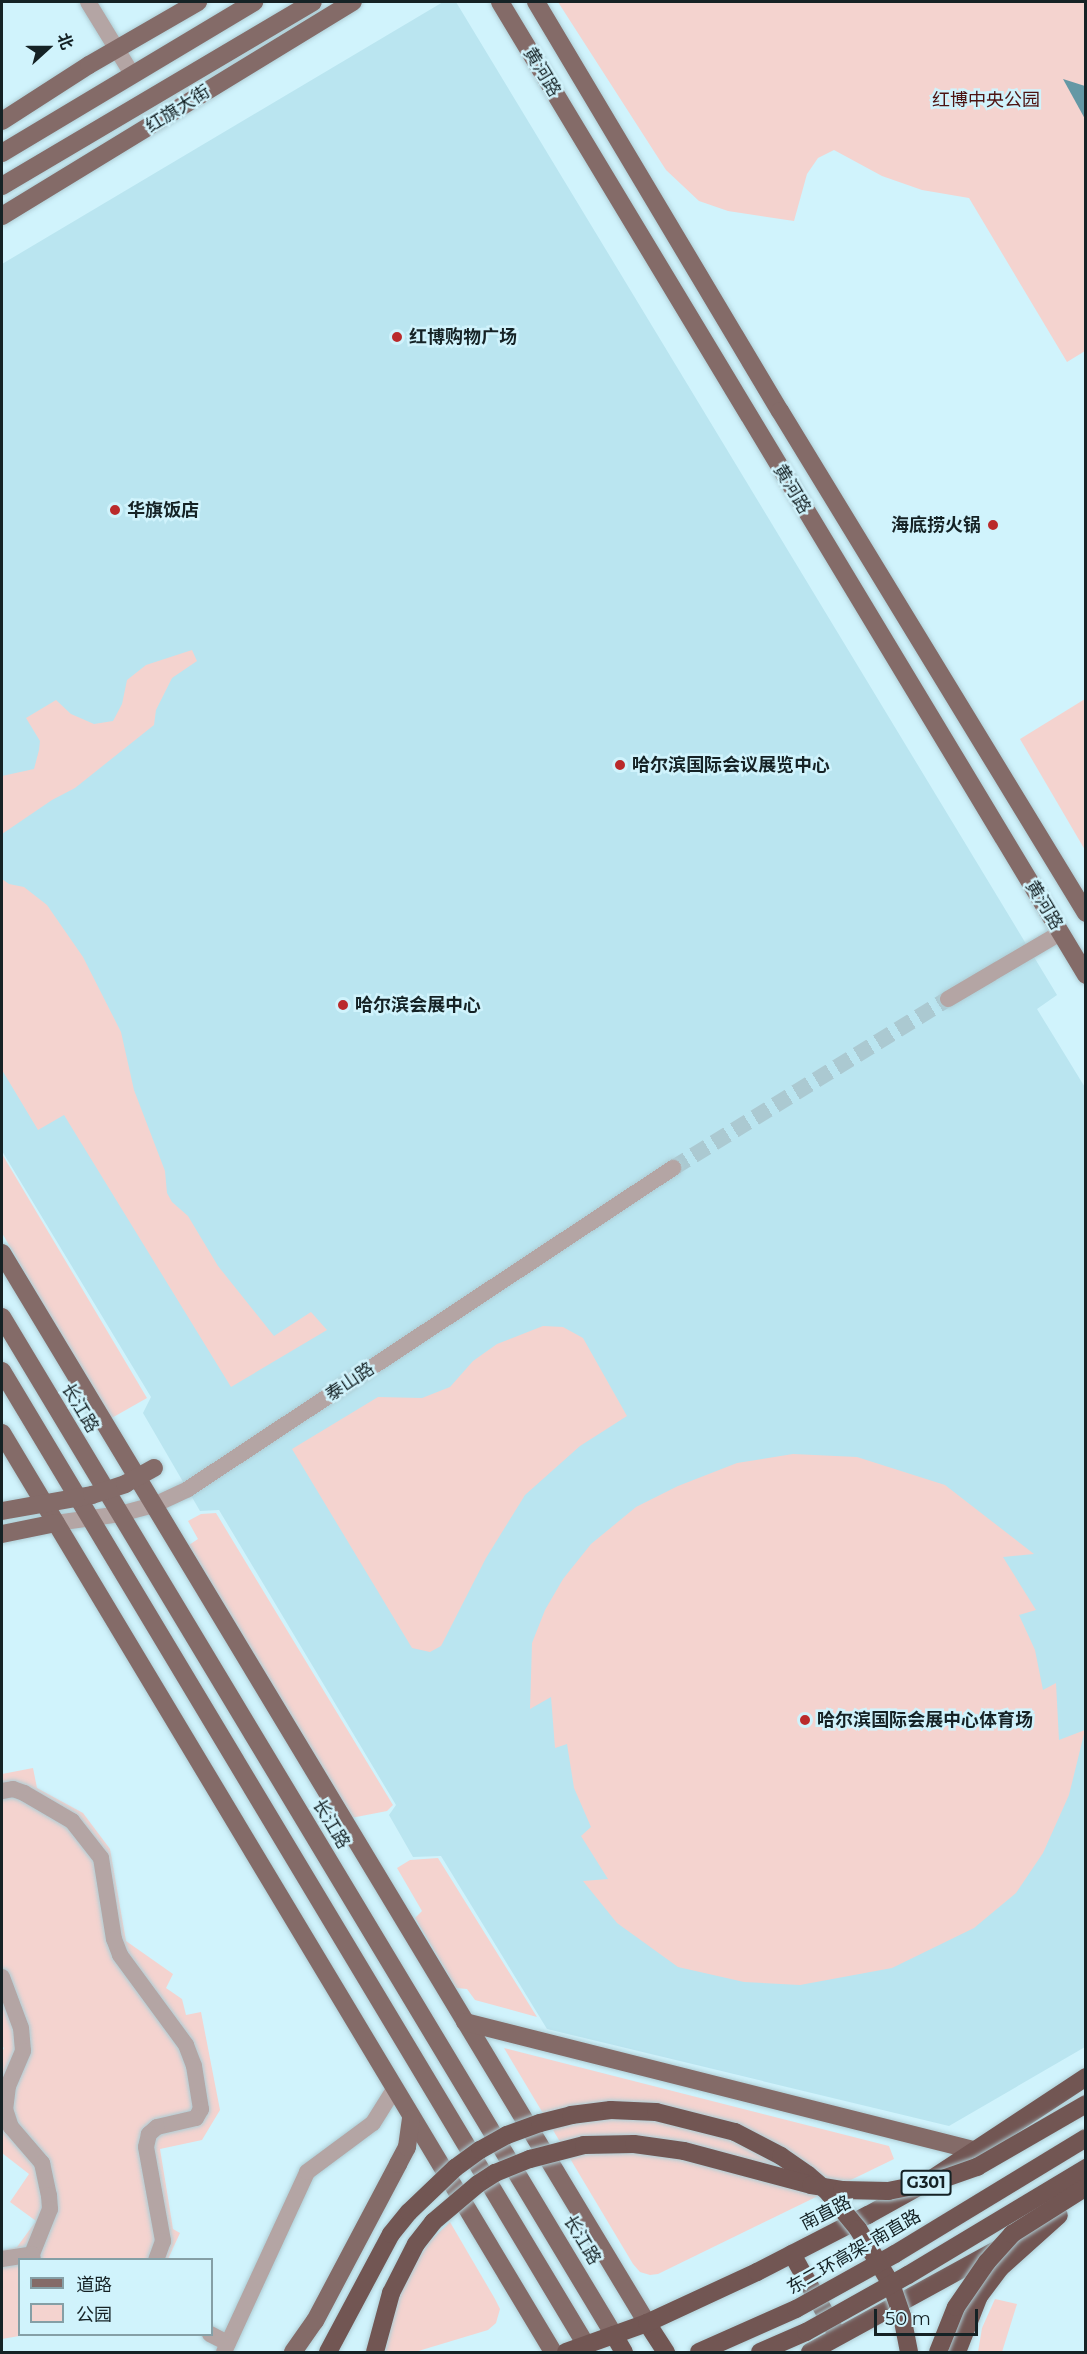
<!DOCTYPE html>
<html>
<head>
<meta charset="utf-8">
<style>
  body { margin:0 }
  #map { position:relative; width:1087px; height:2354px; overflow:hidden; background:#d0f3fc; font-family:Montserrat,"Noto Sans SC",sans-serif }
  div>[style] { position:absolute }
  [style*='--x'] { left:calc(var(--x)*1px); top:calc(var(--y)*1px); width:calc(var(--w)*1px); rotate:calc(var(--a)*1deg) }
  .built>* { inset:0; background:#bae5f0 }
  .green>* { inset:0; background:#f4d3cf }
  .water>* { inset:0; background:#6498a5 }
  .minor-tunnel>* { height:16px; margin-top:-8px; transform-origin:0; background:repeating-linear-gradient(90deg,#abc9d1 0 16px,transparent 0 24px) }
  .roads { filter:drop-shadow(0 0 2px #aecdd5) drop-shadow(0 0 2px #aecdd5) }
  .minor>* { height:16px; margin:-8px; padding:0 8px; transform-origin:8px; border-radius:8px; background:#b4a5a4 }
  .major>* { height:18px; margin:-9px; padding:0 9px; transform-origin:9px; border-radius:9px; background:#846b68 }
  .highway>* { height:18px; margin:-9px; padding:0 9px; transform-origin:9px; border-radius:9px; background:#725653 }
  .bridges { filter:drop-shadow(0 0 2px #aecdd5) drop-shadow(0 0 2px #aecdd5) }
  .highway-bridge>* { height:18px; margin:-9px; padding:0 9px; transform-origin:9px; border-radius:9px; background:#725653 }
  .dots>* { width:16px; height:16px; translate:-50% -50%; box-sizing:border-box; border:3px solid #d0f3fc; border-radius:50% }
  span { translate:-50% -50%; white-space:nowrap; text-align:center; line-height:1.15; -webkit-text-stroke:5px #d0f3fc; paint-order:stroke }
  .shield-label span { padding:2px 4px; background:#d0f3fc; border:2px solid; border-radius:4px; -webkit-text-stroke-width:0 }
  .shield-label { font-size:16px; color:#152225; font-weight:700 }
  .street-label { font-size:18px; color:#152225 }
  .park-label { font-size:18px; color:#4d1311 }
  .poi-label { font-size:18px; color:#152225; font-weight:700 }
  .left { translate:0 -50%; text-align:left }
  .right { translate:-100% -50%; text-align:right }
  .frame { position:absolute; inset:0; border:3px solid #152225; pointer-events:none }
  .legend { position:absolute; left:18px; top:2258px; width:195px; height:78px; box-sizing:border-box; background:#d0f3fc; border:2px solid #859fa6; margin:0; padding:8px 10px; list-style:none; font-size:18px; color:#152225 }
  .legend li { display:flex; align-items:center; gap:12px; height:30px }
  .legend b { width:30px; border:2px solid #859fa6 }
  .north { position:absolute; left:18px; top:18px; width:60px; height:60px; -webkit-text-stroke:4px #d0f3fc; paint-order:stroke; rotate:69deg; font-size:16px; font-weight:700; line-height:24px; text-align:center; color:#152225 }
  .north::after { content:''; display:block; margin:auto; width:21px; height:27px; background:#152225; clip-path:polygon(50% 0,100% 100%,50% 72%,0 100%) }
  .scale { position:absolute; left:874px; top:2309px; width:104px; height:27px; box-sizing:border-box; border:3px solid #152225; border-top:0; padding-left:8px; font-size:18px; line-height:21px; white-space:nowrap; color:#152225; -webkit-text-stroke:4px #d0f3fc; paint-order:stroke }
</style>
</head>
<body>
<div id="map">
  <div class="built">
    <i style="clip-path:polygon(443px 2px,456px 2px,1057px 995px,1037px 1009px,1086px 1089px,1085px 2047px,949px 2126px,547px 2029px,441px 1856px,413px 1857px,389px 1815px,396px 1805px,219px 1510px,200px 1511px,143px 1413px,151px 1397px,2px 1151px,2px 264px)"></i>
  </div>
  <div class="green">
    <i style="clip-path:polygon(558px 2px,1085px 2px,1085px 351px,1067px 362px,969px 198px,922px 190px,882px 176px,834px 150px,818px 158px,807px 174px,794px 221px,728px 211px,699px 201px,666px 170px)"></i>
    <i style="clip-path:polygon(192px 650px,197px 661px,172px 678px,156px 710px,154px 725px,75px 788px,52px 800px,2px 834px,2px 776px,34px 769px,39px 750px,40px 741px,26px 718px,56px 700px,71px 714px,94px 724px,113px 721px,122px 704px,127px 680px,146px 665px)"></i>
    <i style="clip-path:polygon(1085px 699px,1085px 850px,1020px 739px)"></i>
    <i style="clip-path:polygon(2px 879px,9px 884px,24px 887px,47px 905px,83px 957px,121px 1032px,134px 1090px,165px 1171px,167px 1193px,172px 1202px,188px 1216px,218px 1266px,274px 1336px,311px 1312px,327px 1330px,231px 1387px,64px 1115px,38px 1130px,2px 1070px)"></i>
    <i style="clip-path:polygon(2px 1154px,147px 1398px,110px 1419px,2px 1233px)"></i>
    <i style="clip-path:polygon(543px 1326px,563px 1327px,583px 1338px,627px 1416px,580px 1446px,525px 1495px,486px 1558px,441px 1646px,430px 1652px,412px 1648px,292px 1449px,378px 1397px,422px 1398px,450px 1387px,473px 1361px,497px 1344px)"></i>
    <i style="clip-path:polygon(793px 1454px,857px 1457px,945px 1485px,1034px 1554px,1003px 1557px,1036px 1610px,1019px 1615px,1035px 1650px,1043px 1690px,1056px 1683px,1059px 1740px,1085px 1730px,1069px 1795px,1043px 1853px,1016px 1893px,974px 1928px,892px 1968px,800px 1985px,744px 1982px,678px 1967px,617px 1923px,583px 1881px,608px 1879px,581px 1836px,591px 1827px,574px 1788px,567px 1744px,555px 1748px,551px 1697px,530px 1709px,532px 1643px,545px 1610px,563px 1579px,591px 1544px,636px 1507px,678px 1486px,737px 1463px)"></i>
    <i style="clip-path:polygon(216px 1513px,393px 1805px,387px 1811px,351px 1818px,189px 1545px,198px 1539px,188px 1521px,201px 1514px)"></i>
    <i style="clip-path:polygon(33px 1768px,37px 1788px,83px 1813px,110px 1849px,126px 1941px,173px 1974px,166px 1988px,182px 1999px,186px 2015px,201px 2012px,220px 2110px,202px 2140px,160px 2149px,173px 2229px,180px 2233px,168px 2259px,20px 2260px,20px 2334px,25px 2335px,2px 2339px,2px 2250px,17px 2247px,36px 2221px,10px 2202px,29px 2174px,2px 2153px,2px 2052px,4px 2048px,2px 2046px,2px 1774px)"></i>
    <i style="clip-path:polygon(438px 1858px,537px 2017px,475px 2000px,467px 1989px,456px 1988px,415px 1918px,422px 1911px,397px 1868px,410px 1860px)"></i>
    <i style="clip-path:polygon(504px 2048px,889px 2146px,894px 2159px,658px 2274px,650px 2275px,640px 2272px,633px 2264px)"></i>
    <i style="clip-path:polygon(450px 2222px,495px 2299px,500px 2309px,496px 2323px,488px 2330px,415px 2352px,385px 2352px,398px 2298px,411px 2271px,429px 2242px)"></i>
    <i style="clip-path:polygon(995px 2299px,1017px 2304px,1002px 2352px,978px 2352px,982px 2328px)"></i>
  </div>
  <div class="water">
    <i style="clip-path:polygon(1063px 79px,1085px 86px,1085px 119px)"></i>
  </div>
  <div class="minor-tunnel">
    <i style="--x:673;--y:1168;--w:323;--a:-31.6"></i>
  </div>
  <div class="roads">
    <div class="minor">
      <i style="--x:88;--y:2;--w:84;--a:58.6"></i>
      <i style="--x:948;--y:999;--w:130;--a:-30.5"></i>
      <i style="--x:56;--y:1523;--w:65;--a:-8"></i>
      <i style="--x:120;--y:1514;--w:35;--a:-15"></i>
      <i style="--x:154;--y:1505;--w:38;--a:-25"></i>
      <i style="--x:188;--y:1489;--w:582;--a:-33.5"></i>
      <i style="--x:2;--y:1791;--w:11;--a:-10"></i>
      <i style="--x:13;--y:1789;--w:12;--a:20"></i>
      <i style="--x:24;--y:1793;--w:56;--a:30.3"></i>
      <i style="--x:72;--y:1821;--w:47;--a:51.9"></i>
      <i style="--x:101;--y:1858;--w:82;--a:80.9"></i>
      <i style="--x:114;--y:1939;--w:17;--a:69"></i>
      <i style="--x:120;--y:1955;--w:112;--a:53.7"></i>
      <i style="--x:186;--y:2045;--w:22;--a:69"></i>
      <i style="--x:194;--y:2066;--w:44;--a:80.8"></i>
      <i style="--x:201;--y:2109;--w:10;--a:119"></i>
      <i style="--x:196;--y:2118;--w:40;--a:167"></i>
      <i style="--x:157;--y:2127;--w:11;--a:139"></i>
      <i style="--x:149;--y:2134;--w:13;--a:103"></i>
      <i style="--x:146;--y:2147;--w:96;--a:79.7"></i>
      <i style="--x:163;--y:2241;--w:20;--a:110"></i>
      <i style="--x:2;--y:1977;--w:54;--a:69.6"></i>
      <i style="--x:21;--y:2028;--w:23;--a:85"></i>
      <i style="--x:23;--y:2051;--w:38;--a:113"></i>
      <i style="--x:8;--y:2086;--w:23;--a:97"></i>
      <i style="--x:5;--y:2109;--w:19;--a:72"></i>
      <i style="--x:11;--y:2127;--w:48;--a:49.3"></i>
      <i style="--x:42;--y:2163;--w:33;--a:78"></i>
      <i style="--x:49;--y:2195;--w:14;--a:86"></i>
      <i style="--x:50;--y:2209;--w:48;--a:111.8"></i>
      <i style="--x:32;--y:2254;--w:6;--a:81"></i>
      <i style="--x:2;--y:2259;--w:30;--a:-9"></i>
      <i style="--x:210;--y:2334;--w:20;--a:27"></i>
      <i style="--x:224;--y:2352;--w:198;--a:-65.2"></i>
      <i style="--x:307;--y:2172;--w:82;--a:-36.6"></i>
      <i style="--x:373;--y:2123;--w:39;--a:-58"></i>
    </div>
    <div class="major">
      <i style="--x:500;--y:2;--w:1136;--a:58.94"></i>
      <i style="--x:536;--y:2;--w:476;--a:59.2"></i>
      <i style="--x:780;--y:411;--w:588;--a:58.64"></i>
      <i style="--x:2;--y:121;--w:103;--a:-32.8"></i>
      <i style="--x:89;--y:65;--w:126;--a:-30"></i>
      <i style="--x:2;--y:153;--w:294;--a:-30.9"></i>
      <i style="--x:2;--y:186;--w:361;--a:-30.6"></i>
      <i style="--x:2;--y:216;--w:411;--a:-31.4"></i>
      <i style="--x:2;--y:1253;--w:1249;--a:58.92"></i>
      <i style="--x:2;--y:1317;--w:1188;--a:58.99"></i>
      <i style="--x:2;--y:1371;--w:1136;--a:59.05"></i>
      <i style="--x:2;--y:1433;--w:1072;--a:59.05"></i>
      <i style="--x:2;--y:1511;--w:91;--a:-10.1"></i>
      <i style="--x:92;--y:1495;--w:35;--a:-18"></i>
      <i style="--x:125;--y:1484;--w:33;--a:-29"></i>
      <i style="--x:2;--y:1534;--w:55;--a:-11.5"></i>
      <i style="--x:465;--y:2022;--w:524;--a:14.14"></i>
      <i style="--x:293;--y:2352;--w:38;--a:-55"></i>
      <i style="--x:315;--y:2321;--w:178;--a:-62.1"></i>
      <i style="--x:398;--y:2164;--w:19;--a:-62"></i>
      <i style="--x:407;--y:2147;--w:28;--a:-82"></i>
    </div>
    <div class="highway">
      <i style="--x:792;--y:2254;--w:88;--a:60.8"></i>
      <i style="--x:647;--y:2323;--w:35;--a:57"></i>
      <i style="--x:614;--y:2335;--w:20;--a:60"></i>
      <i style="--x:566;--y:2352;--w:86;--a:-19.7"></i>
      <i style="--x:647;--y:2323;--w:121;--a:-24.9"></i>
      <i style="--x:757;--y:2272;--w:125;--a:-27.2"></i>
      <i style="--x:868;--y:2215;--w:68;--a:-29.2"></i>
      <i style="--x:927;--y:2182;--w:191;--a:-33.4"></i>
      <i style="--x:810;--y:2352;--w:214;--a:-28.7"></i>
      <i style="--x:957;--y:2352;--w:60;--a:-68.6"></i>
      <i style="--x:979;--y:2296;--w:35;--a:-53"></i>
      <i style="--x:1000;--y:2268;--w:79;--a:-41.9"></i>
    </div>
  </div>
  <div class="bridges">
    <div class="highway-bridge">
      <i style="--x:328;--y:2352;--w:134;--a:-61.9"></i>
      <i style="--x:391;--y:2234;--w:28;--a:-51"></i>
      <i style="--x:409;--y:2212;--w:64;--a:-43.7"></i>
      <i style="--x:455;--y:2168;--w:31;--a:-36"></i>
      <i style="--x:480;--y:2150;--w:31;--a:-29"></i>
      <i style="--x:507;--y:2135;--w:35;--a:-20"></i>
      <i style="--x:540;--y:2123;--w:32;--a:-14"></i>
      <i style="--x:571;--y:2115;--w:40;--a:-7.1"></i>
      <i style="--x:611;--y:2110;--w:45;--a:2.5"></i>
      <i style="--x:656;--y:2112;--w:81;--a:14.2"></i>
      <i style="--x:735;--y:2132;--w:52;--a:27.6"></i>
      <i style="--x:781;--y:2156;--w:33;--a:35"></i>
      <i style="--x:808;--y:2175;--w:23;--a:40"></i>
      <i style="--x:826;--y:2190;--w:50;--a:50.6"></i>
      <i style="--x:858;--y:2229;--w:64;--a:59"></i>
      <i style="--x:891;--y:2284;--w:34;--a:71"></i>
      <i style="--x:902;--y:2316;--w:37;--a:79"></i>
      <i style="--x:375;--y:2352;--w:61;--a:-74.8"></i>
      <i style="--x:391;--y:2293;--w:55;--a:-63"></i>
      <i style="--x:416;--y:2244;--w:28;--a:-52"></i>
      <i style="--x:433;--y:2222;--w:59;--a:-40.2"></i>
      <i style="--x:478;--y:2184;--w:20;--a:-33"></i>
      <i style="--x:495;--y:2173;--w:38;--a:-22"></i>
      <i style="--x:530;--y:2159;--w:56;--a:-14.5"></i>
      <i style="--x:584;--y:2145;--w:50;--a:-1.1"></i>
      <i style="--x:634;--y:2144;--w:50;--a:8"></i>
      <i style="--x:684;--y:2151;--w:131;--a:15"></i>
      <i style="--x:811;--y:2185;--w:31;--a:9"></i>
      <i style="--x:842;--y:2190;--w:46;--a:1.2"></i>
      <i style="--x:888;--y:2191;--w:47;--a:-11.1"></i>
      <i style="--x:934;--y:2182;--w:46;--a:-19.2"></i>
      <i style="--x:977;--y:2167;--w:126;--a:-30"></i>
      <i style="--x:699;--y:2352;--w:106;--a:-23.9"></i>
      <i style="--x:796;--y:2309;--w:113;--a:-29.1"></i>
      <i style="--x:895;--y:2254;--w:223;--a:-31.3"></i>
      <i style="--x:760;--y:2352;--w:50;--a:-23.5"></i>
      <i style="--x:806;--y:2332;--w:117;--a:-29.2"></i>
      <i style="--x:908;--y:2275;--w:208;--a:-31"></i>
      <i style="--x:938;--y:2352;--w:48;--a:-68.2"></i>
      <i style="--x:956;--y:2307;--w:55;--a:-55.4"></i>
      <i style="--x:987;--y:2262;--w:38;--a:-48"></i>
      <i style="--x:1012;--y:2234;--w:88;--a:-32.4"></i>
    </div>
  </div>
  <div class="dots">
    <i style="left:397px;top:337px;background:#ba2a2b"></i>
    <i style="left:115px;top:510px;background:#ba2a2b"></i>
    <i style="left:993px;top:525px;background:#ba2a2b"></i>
    <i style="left:620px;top:765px;background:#ba2a2b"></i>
    <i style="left:343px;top:1005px;background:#ba2a2b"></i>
    <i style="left:805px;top:1720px;background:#ba2a2b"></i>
  </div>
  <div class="shield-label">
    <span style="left:926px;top:2183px">G301</span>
  </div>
  <div class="street-label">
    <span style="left:542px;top:72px;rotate:59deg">黄河路</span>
    <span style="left:178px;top:109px;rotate:-32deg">红旗大街</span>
    <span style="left:792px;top:489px;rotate:59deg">黄河路</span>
    <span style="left:1044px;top:905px;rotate:59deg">黄河路</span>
    <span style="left:350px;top:1382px;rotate:-34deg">泰山路</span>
    <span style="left:80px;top:1408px;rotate:59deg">长江路</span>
    <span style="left:331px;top:1824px;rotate:59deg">长江路</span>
    <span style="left:826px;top:2213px;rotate:-27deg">南直路</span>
    <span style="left:582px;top:2240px;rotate:59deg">长江路</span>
    <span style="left:854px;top:2252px;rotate:-30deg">东二环高架-南直路</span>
  </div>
  <div class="park-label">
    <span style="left:986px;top:100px">红博中央公园</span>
  </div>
  <div class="poi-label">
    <span class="left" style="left:409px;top:337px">红博购物广场</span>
    <span class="left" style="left:127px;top:510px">华旗饭店</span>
    <span class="right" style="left:981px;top:525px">海底捞火锅</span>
    <span class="left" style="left:632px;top:765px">哈尔滨国际会议展览中心</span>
    <span class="left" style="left:355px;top:1005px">哈尔滨会展中心</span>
    <span class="left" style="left:817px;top:1720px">哈尔滨国际会展中心体育场</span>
  </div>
  <div class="frame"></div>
  <ul class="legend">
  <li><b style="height:8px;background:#846b68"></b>道路</li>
  <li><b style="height:16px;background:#f4d3cf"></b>公园</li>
  </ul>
  <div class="north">北</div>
  <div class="scale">50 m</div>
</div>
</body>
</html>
